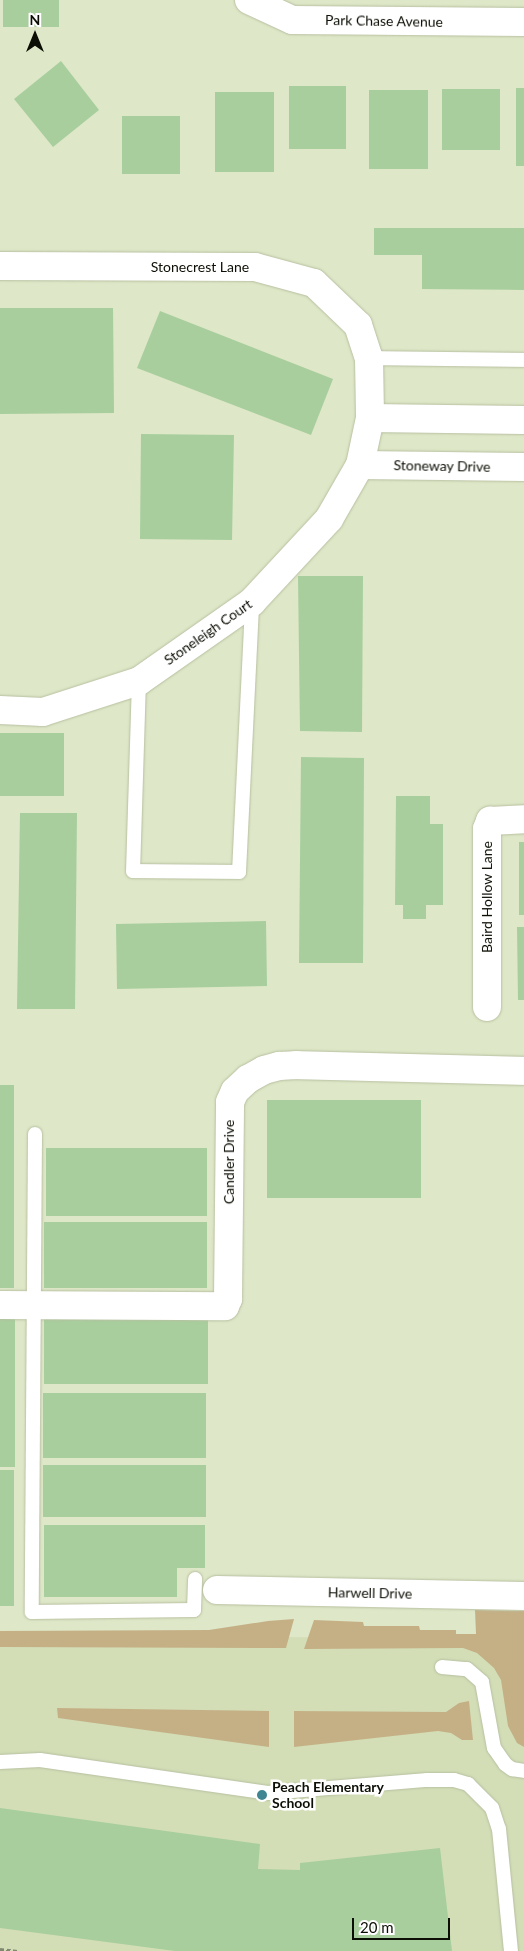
<!DOCTYPE html>
<html>
<head>
<meta charset="utf-8">
<style>
  body { margin:0 }
  #map { position:relative; width:524px; height:1951px; overflow:hidden; background:#dee7c7; font-family:Lato,sans-serif }
  div>[style] { position:absolute }
  [style*='--x'] { left:calc(var(--x)*1px); top:calc(var(--y)*1px); width:calc(var(--w)*1px); rotate:calc(var(--a)*1deg) }
  .built>* { inset:0; background:#d3deb7 }
  .green>* { inset:0; background:#c5b086 }
  .building>* { inset:0; background:#a8ce9d }
  .path>* { height:3px; margin-top:-1.5px; transform-origin:0; background:repeating-linear-gradient(90deg,#818872 0 4px,transparent 0 6.5px) }
  .roads { filter:drop-shadow(0 0 1px #b7c0a1) drop-shadow(0 0 1px #b7c0a1) }
  .lane>* { height:14px; margin:-7px; padding:0 7px; transform-origin:7px; border-radius:7px; background:#fff }
  .street>* { height:28px; margin:-14px; padding:0 14px; transform-origin:14px; border-radius:14px; background:#fff }
  .dots>* { width:14px; height:14px; translate:-50% -50%; box-sizing:border-box; border:2px solid #fff; border-radius:50% }
  span { translate:-50% -50%; white-space:nowrap; text-align:center; line-height:1.15; -webkit-text-stroke:5px #fff; paint-order:stroke }
  .street-label { font-size:14px; color:#0c0f05 }
  .poi-label { font-size:14px; color:#0c0f05; font-weight:700 }
  .left { translate:0 -50%; text-align:left }
  .north { position:absolute; left:10px; top:10px; width:50px; height:50px; -webkit-text-stroke:4px #fff; paint-order:stroke; rotate:0deg; font-size:14px; font-weight:700; line-height:20px; text-align:center; color:#0c0f05 }
  .north::after { content:''; display:block; margin:auto; width:18px; height:22px; background:#0c0f05; clip-path:polygon(50% 0,100% 100%,50% 72%,0 100%) }
  .scale { position:absolute; left:352px; top:1918px; width:98px; height:22px; box-sizing:border-box; border:2px solid #0c0f05; border-top:0; padding-left:6px; font-size:15px; line-height:18px; white-space:nowrap; color:#0c0f05; -webkit-text-stroke:4px #fff; paint-order:stroke }
</style>
</head>
<body>
<div id="map">
  <div class="built">
    <i style="clip-path:polygon(0 1636px,524px 1638px,524px 1951px,0 1951px)"></i>
  </div>
  <div class="green">
    <i style="clip-path:polygon(475px 1610px,524px 1611px,524px 1747px,517px 1743px,508px 1726px,501px 1680px,494px 1668px,477px 1653px,463px 1648px,304px 1649px,314px 1620px,363px 1622px,364px 1626px,419px 1626px,420px 1630px,456px 1630px,456px 1634px,476px 1634px)"></i>
    <i style="clip-path:polygon(294px 1619px,286px 1648px,0 1647px,0 1631px,209px 1630px,268px 1621px)"></i>
    <i style="clip-path:polygon(469px 1701px,473px 1740px,462px 1740px,451px 1733px,438px 1731px,294px 1747px,294px 1711px,446px 1712px,459px 1703px)"></i>
    <i style="clip-path:polygon(57px 1708px,269px 1711px,269px 1747px,58px 1718px)"></i>
  </div>
  <div class="building">
    <i style="clip-path:polygon(3px 0,59px 0,59px 27px,3px 27px)"></i>
    <i style="clip-path:polygon(61px 61px,99px 110px,53px 147px,14px 99px)"></i>
    <i style="clip-path:polygon(289px 86px,346px 86px,346px 149px,289px 149px)"></i>
    <i style="clip-path:polygon(516px 88px,524px 88px,524px 166px,516px 166px)"></i>
    <i style="clip-path:polygon(442px 89px,500px 89px,500px 150px,442px 150px)"></i>
    <i style="clip-path:polygon(369px 90px,428px 90px,428px 169px,369px 169px)"></i>
    <i style="clip-path:polygon(215px 92px,274px 92px,274px 172px,215px 172px)"></i>
    <i style="clip-path:polygon(122px 116px,180px 116px,180px 174px,122px 174px)"></i>
    <i style="clip-path:polygon(374px 228px,524px 228px,524px 290px,422px 289px,422px 255px,374px 255px)"></i>
    <i style="clip-path:polygon(0 308px,113px 308px,114px 413px,0 414px)"></i>
    <i style="clip-path:polygon(160px 311px,333px 379px,311px 435px,137px 368px)"></i>
    <i style="clip-path:polygon(141px 434px,234px 435px,232px 540px,140px 539px)"></i>
    <i style="clip-path:polygon(298px 576px,363px 576px,362px 732px,300px 731px)"></i>
    <i style="clip-path:polygon(0 733px,64px 733px,64px 796px,0 796px)"></i>
    <i style="clip-path:polygon(301px 757px,364px 758px,363px 963px,299px 963px)"></i>
    <i style="clip-path:polygon(396px 796px,430px 796px,430px 824px,443px 824px,443px 905px,426px 905px,426px 919px,403px 919px,403px 905px,395px 905px)"></i>
    <i style="clip-path:polygon(20px 813px,77px 813px,75px 1009px,17px 1009px)"></i>
    <i style="clip-path:polygon(519px 842px,524px 842px,524px 915px,519px 915px)"></i>
    <i style="clip-path:polygon(266px 921px,267px 986px,117px 989px,116px 924px)"></i>
    <i style="clip-path:polygon(517px 927px,524px 927px,524px 1000px,518px 1000px)"></i>
    <i style="clip-path:polygon(0 1085px,14px 1085px,14px 1288px,0 1288px)"></i>
    <i style="clip-path:polygon(267px 1100px,421px 1100px,421px 1198px,267px 1198px)"></i>
    <i style="clip-path:polygon(46px 1148px,207px 1148px,207px 1216px,46px 1216px)"></i>
    <i style="clip-path:polygon(44px 1222px,207px 1222px,207px 1288px,44px 1288px)"></i>
    <i style="clip-path:polygon(0 1316px,15px 1316px,15px 1467px,0 1467px)"></i>
    <i style="clip-path:polygon(44px 1318px,208px 1318px,208px 1384px,44px 1384px)"></i>
    <i style="clip-path:polygon(43px 1393px,206px 1393px,206px 1458px,43px 1458px)"></i>
    <i style="clip-path:polygon(43px 1465px,206px 1465px,206px 1517px,43px 1517px)"></i>
    <i style="clip-path:polygon(0 1470px,14px 1470px,14px 1606px,0 1606px)"></i>
    <i style="clip-path:polygon(44px 1525px,205px 1525px,205px 1568px,177px 1568px,177px 1597px,44px 1597px)"></i>
    <i style="clip-path:polygon(0 1808px,260px 1844px,258px 1869px,300px 1870px,300px 1863px,440px 1848px,452px 1951px,175px 1951px,0 1928px)"></i>
  </div>
  <div class="path">
    <i style="--x:0;--y:1949;--w:18;--a:6"></i>
  </div>
  <div class="roads">
    <div class="lane">
      <i style="--x:369;--y:358;--w:155;--a:0.7"></i>
      <i style="--x:139;--y:681;--w:190;--a:91.8"></i>
      <i style="--x:133;--y:871;--w:106;--a:0.5"></i>
      <i style="--x:239;--y:872;--w:270;--a:-87.2"></i>
      <i style="--x:35;--y:1134;--w:478;--a:90.4"></i>
      <i style="--x:32;--y:1612;--w:162;--a:-0.7"></i>
      <i style="--x:194;--y:1610;--w:31;--a:-88"></i>
      <i style="--x:442;--y:1667;--w:25;--a:5"></i>
      <i style="--x:467;--y:1669;--w:20;--a:41"></i>
      <i style="--x:482;--y:1682;--w:67;--a:79.7"></i>
      <i style="--x:494;--y:1748;--w:19;--a:55"></i>
      <i style="--x:505;--y:1764;--w:9;--a:36"></i>
      <i style="--x:512;--y:1769;--w:12;--a:9"></i>
      <i style="--x:0;--y:1762;--w:40;--a:-2.9"></i>
      <i style="--x:40;--y:1760;--w:230;--a:8.2"></i>
      <i style="--x:268;--y:1793;--w:160;--a:-4.7"></i>
      <i style="--x:427;--y:1780;--w:27;--a:0"></i>
      <i style="--x:454;--y:1780;--w:15;--a:16"></i>
      <i style="--x:468;--y:1784;--w:34;--a:45"></i>
      <i style="--x:492;--y:1808;--w:22;--a:72"></i>
      <i style="--x:499;--y:1829;--w:123;--a:84.4"></i>
    </div>
    <div class="street">
      <i style="--x:249;--y:0;--w:47;--a:24.9"></i>
      <i style="--x:292;--y:20;--w:232;--a:0.5"></i>
      <i style="--x:0;--y:266;--w:255;--a:0.2"></i>
      <i style="--x:255;--y:267;--w:61;--a:15.2"></i>
      <i style="--x:314;--y:283;--w:61;--a:43.7"></i>
      <i style="--x:358;--y:325;--w:35;--a:72"></i>
      <i style="--x:369;--y:358;--w:60;--a:89"></i>
      <i style="--x:370;--y:418;--w:48;--a:102"></i>
      <i style="--x:360;--y:465;--w:62;--a:119.9"></i>
      <i style="--x:329;--y:519;--w:113;--a:132.9"></i>
      <i style="--x:252;--y:602;--w:138;--a:145"></i>
      <i style="--x:139;--y:681;--w:101;--a:162.1"></i>
      <i style="--x:43;--y:712;--w:43;--a:-177.3"></i>
      <i style="--x:370;--y:418;--w:154;--a:0.7"></i>
      <i style="--x:360;--y:465;--w:164;--a:0.7"></i>
      <i style="--x:487;--y:1007;--w:178;--a:-90"></i>
      <i style="--x:487;--y:829;--w:9;--a:-69"></i>
      <i style="--x:490;--y:821;--w:34;--a:-3"></i>
      <i style="--x:0;--y:1305;--w:225;--a:0.3"></i>
      <i style="--x:225;--y:1306;--w:8;--a:-67"></i>
      <i style="--x:228;--y:1299;--w:197;--a:-89.4"></i>
      <i style="--x:230;--y:1102;--w:12;--a:-66"></i>
      <i style="--x:235;--y:1091;--w:18;--a:-43"></i>
      <i style="--x:248;--y:1079;--w:18;--a:-29"></i>
      <i style="--x:264;--y:1070;--w:16;--a:-15"></i>
      <i style="--x:279;--y:1066;--w:17;--a:-3"></i>
      <i style="--x:296;--y:1065;--w:228;--a:1.5"></i>
      <i style="--x:217;--y:1590;--w:307;--a:1.1"></i>
    </div>
  </div>
  <div class="dots">
    <i style="left:262px;top:1795px;background:#408692"></i>
  </div>
  <div class="street-label">
    <span style="left:384px;top:21px;rotate:1deg">Park Chase Avenue</span>
    <span style="left:200px;top:267px">Stonecrest Lane</span>
    <span style="left:442px;top:466px;rotate:1deg">Stoneway Drive</span>
    <span style="left:208px;top:632px;rotate:-35deg">Stoneleigh Court</span>
    <span style="left:487px;top:897px;rotate:-90deg">Baird Hollow Lane</span>
    <span style="left:229px;top:1162px;rotate:-90deg">Candler Drive</span>
    <span style="left:370px;top:1593px;rotate:1deg">Harwell Drive</span>
  </div>
  <div class="poi-label">
    <span class="left" style="left:272px;top:1795px">Peach Elementary<br>School</span>
  </div>
  <div class="north">N</div>
  <div class="scale">20 m</div>
</div>
</body>
</html>
